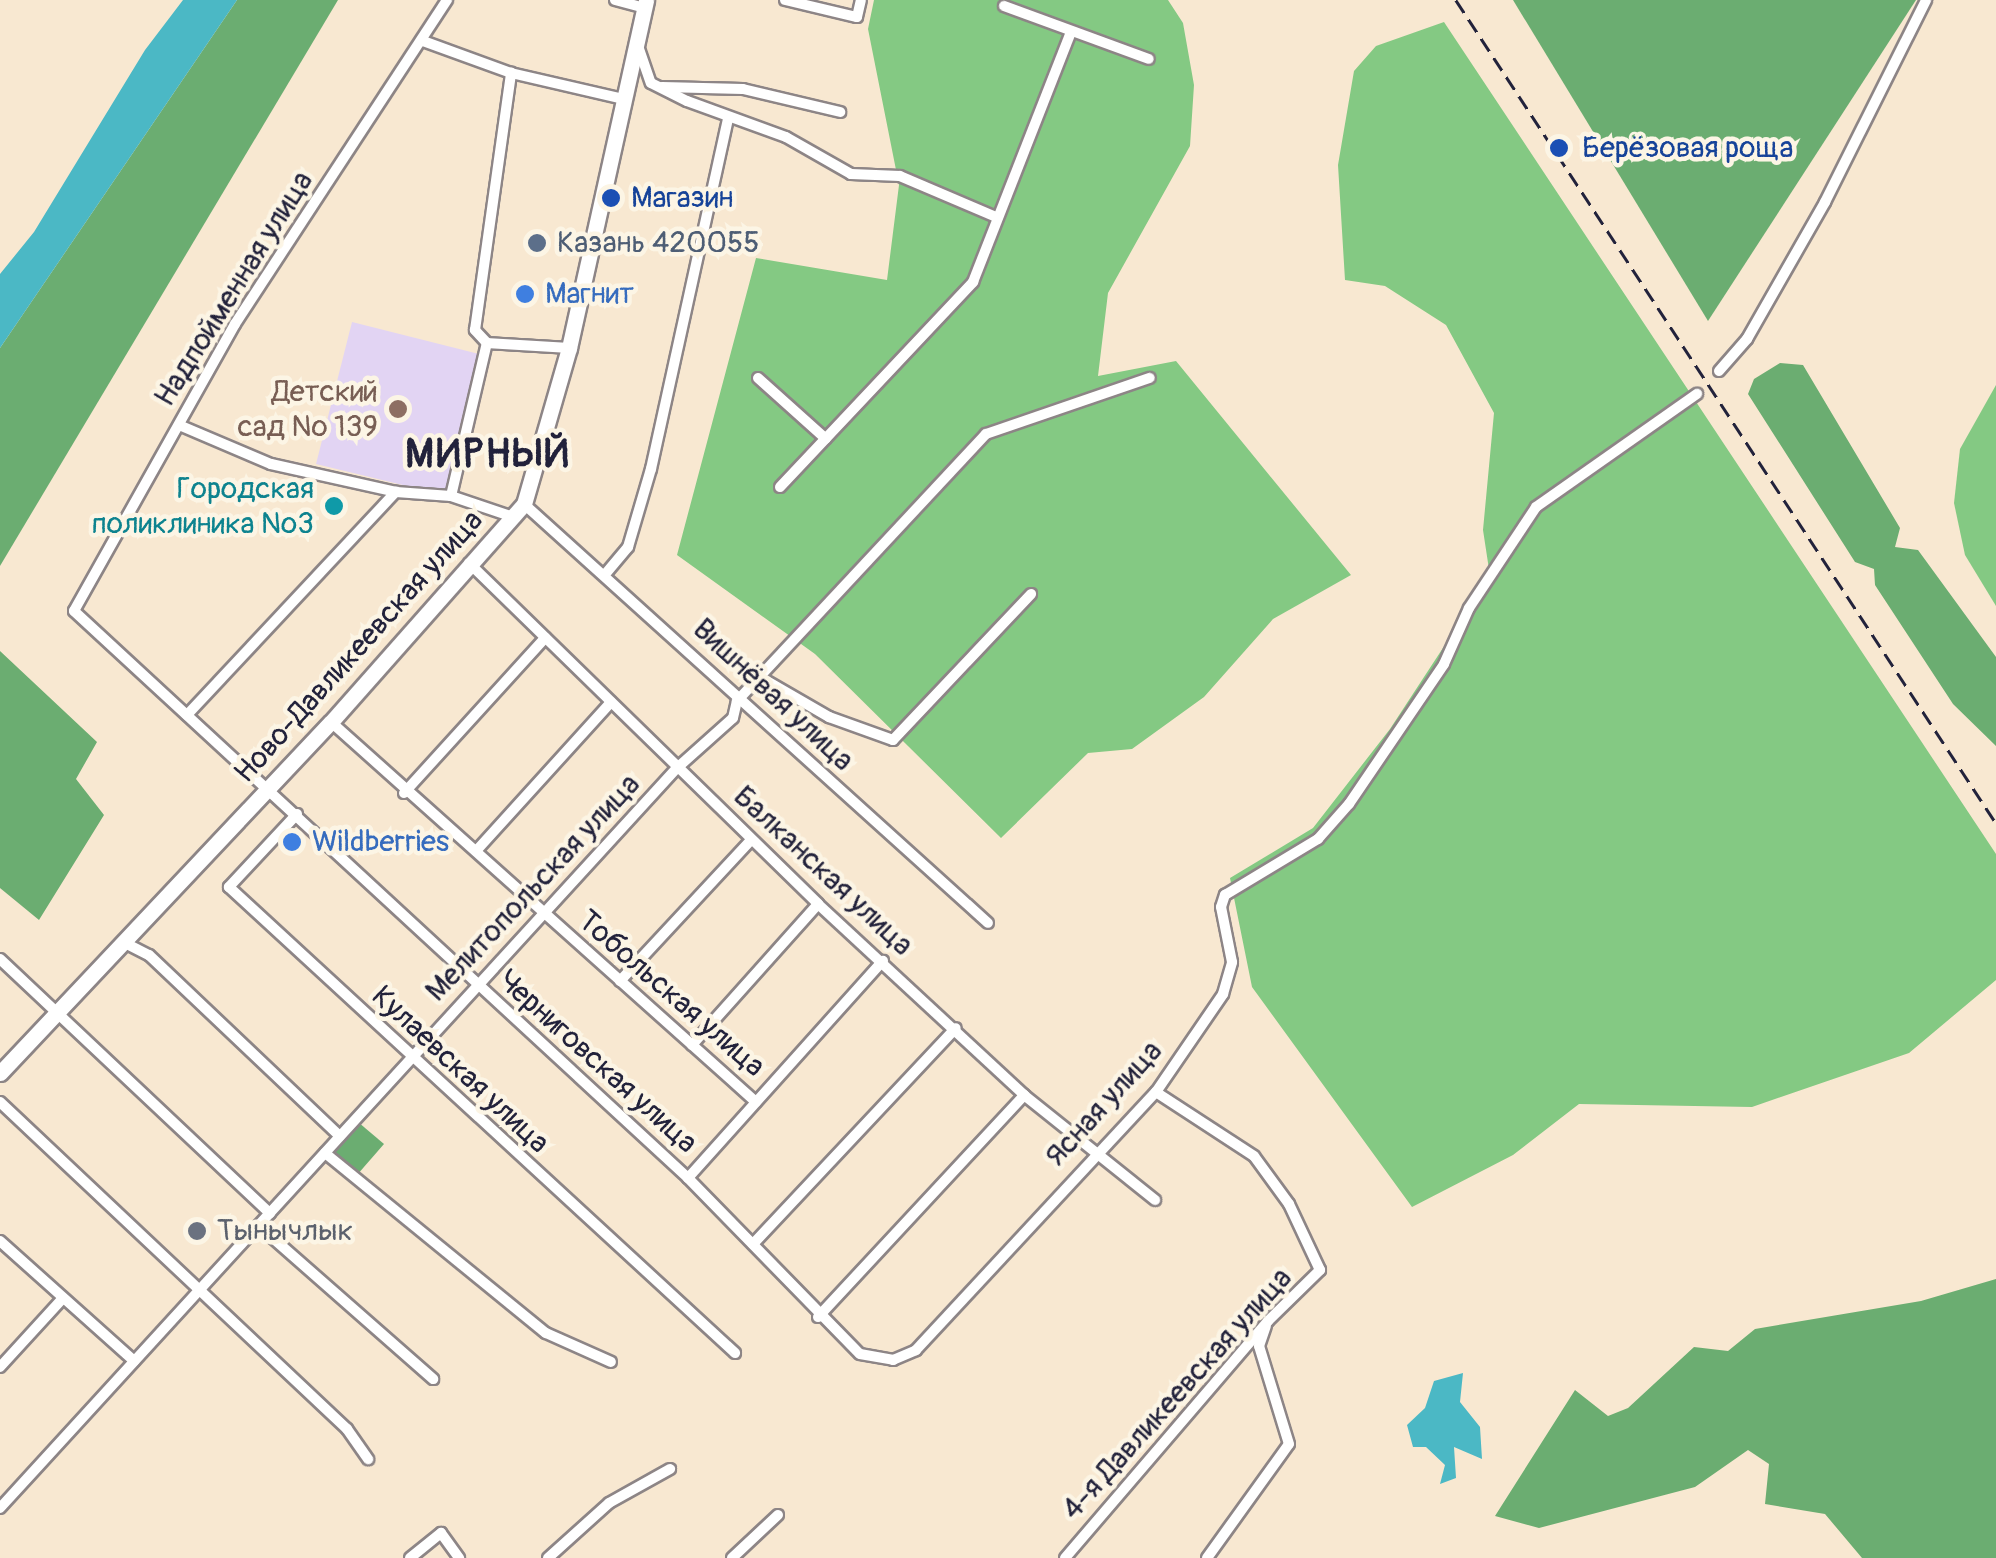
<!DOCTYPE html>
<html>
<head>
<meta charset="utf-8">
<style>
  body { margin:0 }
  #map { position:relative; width:1996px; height:1558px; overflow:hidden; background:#f8e8d1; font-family:Pangolin,sans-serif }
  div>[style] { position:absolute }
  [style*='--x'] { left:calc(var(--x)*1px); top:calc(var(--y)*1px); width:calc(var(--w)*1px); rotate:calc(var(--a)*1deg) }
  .built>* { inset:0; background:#e2d4f3 }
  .green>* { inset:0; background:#84c983 }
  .forest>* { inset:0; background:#6bad71 }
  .water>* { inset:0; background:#4bb8c5 }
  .roads { filter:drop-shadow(2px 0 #8d8586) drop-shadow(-2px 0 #8d8586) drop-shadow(0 2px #8d8586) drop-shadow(0 -2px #8d8586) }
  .street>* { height:10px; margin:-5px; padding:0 5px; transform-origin:5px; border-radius:5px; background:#fff }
  .secondary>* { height:15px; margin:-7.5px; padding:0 7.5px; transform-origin:7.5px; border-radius:7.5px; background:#fff }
  .rail>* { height:2.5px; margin-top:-1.25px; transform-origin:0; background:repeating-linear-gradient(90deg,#22223b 0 15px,transparent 0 23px) }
  .dots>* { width:28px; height:28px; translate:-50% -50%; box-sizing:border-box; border:5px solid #fcf5e5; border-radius:50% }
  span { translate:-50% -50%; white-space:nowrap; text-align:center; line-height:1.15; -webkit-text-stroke:9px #fcf5e5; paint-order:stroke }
  .transit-label { font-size:30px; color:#164399 }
  .left { translate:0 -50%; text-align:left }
  .service-label { font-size:30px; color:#4e5e75 }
  .street-label { font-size:30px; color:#22223b }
  .shop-label { font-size:30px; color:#366cbe }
  .education-label { font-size:30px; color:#785e54 }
  .right { translate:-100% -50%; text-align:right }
  .culture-label { font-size:30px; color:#0d838f }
  .worship-label { font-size:30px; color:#5b616d }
  .district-label { font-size:40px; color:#22223b; font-weight:700; letter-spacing:2.5px }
</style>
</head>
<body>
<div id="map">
  <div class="built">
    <i style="clip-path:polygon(352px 322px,479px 354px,444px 495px,316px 464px)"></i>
  </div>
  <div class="green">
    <i style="clip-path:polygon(874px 0,1168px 0,1183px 23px,1194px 85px,1190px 146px,1108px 293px,1098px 376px,1176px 361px,1351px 575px,1273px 619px,1204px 697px,1132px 749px,1088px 753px,1001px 838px,815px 654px,677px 555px,756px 258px,887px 280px,899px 185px,868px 29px)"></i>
    <i style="clip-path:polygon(1444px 22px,1996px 854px,1996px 980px,1909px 1053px,1752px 1107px,1579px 1104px,1513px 1155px,1412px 1207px,1252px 987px,1230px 878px,1313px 828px,1390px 729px,1490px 576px,1483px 530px,1494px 413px,1446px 325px,1385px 286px,1345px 280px,1338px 165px,1354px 71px,1376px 46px)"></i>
    <i style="clip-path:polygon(1996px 385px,1996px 606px,1965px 555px,1954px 503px,1960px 449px)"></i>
  </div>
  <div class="forest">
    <i style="clip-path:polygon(237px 0,338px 0,0 566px,0 348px)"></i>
    <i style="clip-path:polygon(1513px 0,1916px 0,1708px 321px)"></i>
    <i style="clip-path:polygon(1780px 363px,1803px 365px,1900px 528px,1895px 547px,1918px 550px,1996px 657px,1996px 746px,1953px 704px,1875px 585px,1874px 569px,1855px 562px,1748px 394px,1754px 379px)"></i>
    <i style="clip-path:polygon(0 651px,97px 742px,76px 779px,104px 815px,39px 920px,0 888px)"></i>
    <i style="clip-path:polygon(358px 1122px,384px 1144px,357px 1175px,332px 1153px)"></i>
    <i style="clip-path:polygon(1996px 1279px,1996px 1558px,1862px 1558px,1825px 1514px,1765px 1504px,1769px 1464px,1748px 1450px,1695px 1487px,1539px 1528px,1495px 1516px,1575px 1390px,1608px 1416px,1628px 1408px,1694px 1347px,1728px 1351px,1755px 1329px,1921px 1301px)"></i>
  </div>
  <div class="water">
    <i style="clip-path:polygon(183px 0,237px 0,0 348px,0 274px,34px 232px,145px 50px)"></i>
    <i style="clip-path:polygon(1463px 1373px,1460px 1402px,1480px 1427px,1482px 1459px,1454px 1447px,1456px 1478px,1440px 1484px,1445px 1465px,1426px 1447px,1413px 1447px,1407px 1425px,1425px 1408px,1434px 1381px)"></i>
  </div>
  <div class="roads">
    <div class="street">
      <i style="--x:447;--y:0;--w:387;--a:123.2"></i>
      <i style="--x:235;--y:324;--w:329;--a:119.3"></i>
      <i style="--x:74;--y:611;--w:836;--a:42.72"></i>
      <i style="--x:688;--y:1178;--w:246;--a:45.7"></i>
      <i style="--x:860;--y:1354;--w:34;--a:10"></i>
      <i style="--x:893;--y:1360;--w:25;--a:-23"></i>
      <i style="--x:916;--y:1350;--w:352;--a:-47.1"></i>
      <i style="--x:1156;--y:1092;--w:119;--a:-55.6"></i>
      <i style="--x:1223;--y:994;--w:33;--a:-74"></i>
      <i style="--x:1232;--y:962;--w:56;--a:-101.3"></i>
      <i style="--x:1221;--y:907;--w:13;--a:-72"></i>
      <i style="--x:1225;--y:895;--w:109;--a:-31.1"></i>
      <i style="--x:1318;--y:839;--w:47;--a:-48.5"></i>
      <i style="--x:1349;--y:804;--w:169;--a:-55.8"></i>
      <i style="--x:1444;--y:664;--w:61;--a:-65.9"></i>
      <i style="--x:1469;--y:608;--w:121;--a:-56.4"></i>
      <i style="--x:1536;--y:507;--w:197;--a:-35.1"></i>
      <i style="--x:615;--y:0;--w:31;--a:15"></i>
      <i style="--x:785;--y:0;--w:74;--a:13.3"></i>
      <i style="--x:857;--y:17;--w:17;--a:-77"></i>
      <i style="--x:1004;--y:6;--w:154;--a:20.1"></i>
      <i style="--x:423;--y:41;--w:94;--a:20"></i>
      <i style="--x:511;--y:73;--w:116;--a:13"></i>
      <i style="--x:638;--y:46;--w:39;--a:71"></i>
      <i style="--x:651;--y:83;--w:40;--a:26.6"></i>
      <i style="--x:687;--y:101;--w:105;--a:20"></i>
      <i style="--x:786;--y:137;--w:75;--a:29.6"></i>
      <i style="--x:851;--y:174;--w:49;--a:2.3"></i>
      <i style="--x:900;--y:176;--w:102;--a:23.1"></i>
      <i style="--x:662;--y:87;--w:81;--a:1.4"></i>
      <i style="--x:743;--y:89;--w:100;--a:13.3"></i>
      <i style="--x:487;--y:343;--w:82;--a:3.5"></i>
      <i style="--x:1719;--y:371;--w:43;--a:-48.8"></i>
      <i style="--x:1747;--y:339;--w:158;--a:-60.3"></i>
      <i style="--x:1825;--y:202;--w:226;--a:-63.4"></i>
      <i style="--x:758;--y:378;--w:91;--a:41.9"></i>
      <i style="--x:179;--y:425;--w:100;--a:23"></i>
      <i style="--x:271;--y:464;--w:128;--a:12.6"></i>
      <i style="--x:396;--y:492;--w:55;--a:4.2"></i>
      <i style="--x:451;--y:496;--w:65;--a:18.7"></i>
      <i style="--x:780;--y:487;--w:282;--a:-46.7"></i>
      <i style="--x:973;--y:282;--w:269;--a:-68.6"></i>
      <i style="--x:451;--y:496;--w:157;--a:-76.8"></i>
      <i style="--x:487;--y:343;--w:18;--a:-133"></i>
      <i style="--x:475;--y:330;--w:260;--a:-82"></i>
      <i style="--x:524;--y:504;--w:625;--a:42.08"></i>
      <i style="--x:469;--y:563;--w:488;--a:44.3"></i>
      <i style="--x:818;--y:904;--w:281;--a:42.8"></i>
      <i style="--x:1024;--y:1095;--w:168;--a:38.7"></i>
      <i style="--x:607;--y:572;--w:33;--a:-50"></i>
      <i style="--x:628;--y:547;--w:81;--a:-73.6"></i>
      <i style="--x:651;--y:469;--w:358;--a:-77.6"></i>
      <i style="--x:760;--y:677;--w:80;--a:30.1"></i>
      <i style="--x:829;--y:717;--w:68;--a:19.8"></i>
      <i style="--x:893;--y:740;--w:201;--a:-46.6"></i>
      <i style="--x:187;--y:715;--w:306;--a:-46.9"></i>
      <i style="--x:331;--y:722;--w:570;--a:41.8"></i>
      <i style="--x:404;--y:793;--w:210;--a:-47.7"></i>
      <i style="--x:297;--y:814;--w:100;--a:133"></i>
      <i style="--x:229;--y:887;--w:688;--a:42.64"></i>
      <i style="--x:476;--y:851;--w:201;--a:-47.8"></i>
      <i style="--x:125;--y:943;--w:27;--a:27"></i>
      <i style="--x:149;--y:955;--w:263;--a:43.5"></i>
      <i style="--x:0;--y:959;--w:371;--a:43.3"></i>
      <i style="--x:620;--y:981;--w:192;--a:-47.1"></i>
      <i style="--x:692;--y:1045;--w:189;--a:-48.2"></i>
      <i style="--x:0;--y:1102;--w:477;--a:43.3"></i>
      <i style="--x:347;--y:1429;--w:37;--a:55"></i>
      <i style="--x:325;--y:1153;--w:285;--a:39.2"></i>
      <i style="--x:546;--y:1333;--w:71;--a:24"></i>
      <i style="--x:688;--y:1178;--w:292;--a:-48.1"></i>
      <i style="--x:259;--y:1226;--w:232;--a:41.3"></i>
      <i style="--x:0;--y:1241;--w:180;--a:41.8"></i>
      <i style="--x:753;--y:1244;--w:296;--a:-46.8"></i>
      <i style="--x:818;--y:1317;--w:303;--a:-47.1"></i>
      <i style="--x:0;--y:1367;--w:92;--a:-47.6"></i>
      <i style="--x:0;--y:1508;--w:1003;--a:-47.55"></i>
      <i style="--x:677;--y:768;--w:75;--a:-41.8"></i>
      <i style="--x:733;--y:718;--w:17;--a:-77"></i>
      <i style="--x:737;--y:701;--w:365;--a:-47"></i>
      <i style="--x:986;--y:434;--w:173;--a:-18.9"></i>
      <i style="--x:410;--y:1558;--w:40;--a:-39"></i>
      <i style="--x:441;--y:1533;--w:31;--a:54"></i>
      <i style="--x:548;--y:1558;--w:82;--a:-42"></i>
      <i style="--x:609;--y:1503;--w:70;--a:-29.1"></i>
      <i style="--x:732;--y:1558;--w:63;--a:-43.1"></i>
      <i style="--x:1065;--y:1558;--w:312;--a:-49.4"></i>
      <i style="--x:1268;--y:1321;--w:73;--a:-44.4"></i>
      <i style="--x:1320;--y:1270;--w:73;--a:-115.2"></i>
      <i style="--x:1289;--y:1204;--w:59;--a:-126.1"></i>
      <i style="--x:1254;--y:1156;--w:117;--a:-146.9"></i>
      <i style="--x:1207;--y:1558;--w:140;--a:-54.3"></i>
      <i style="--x:1289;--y:1444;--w:102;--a:-107"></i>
      <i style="--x:1259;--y:1346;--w:21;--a:-71"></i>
    </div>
    <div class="secondary">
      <i style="--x:0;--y:1073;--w:482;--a:-46.7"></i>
      <i style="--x:331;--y:722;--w:291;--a:-48.5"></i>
      <i style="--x:524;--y:504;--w:162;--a:-73.9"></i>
      <i style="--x:569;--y:348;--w:356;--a:-77.5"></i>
    </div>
  </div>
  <div class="rail">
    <i style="--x:1456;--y:0;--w:984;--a:56.73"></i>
  </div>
  <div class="dots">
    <i style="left:1559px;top:148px;background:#1a4fb4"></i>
    <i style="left:611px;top:198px;background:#1a4fb4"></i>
    <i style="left:537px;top:243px;background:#5c6f8a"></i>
    <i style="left:525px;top:294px;background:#3f7fe0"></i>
    <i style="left:398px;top:409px;background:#8d6e63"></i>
    <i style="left:334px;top:506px;background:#0f9aa8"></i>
    <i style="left:292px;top:842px;background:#3f7fe0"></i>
    <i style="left:197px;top:1231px;background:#6b7280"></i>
  </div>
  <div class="transit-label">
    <span class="left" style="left:1582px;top:148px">Берёзовая роща</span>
    <span class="left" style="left:631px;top:198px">Магазин</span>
  </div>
  <div class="service-label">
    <span class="left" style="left:557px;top:243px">Казань 420055</span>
  </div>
  <div class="street-label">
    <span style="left:234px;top:289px;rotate:-58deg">Надпойменная улица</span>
    <span style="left:359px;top:647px;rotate:-48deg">Ново-Давликеевская улица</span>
    <span style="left:773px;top:695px;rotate:43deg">Вишнёвая улица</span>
    <span style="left:823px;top:871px;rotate:43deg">Балканская улица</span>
    <span style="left:533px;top:888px;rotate:-47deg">Мелитопольская улица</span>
    <span style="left:671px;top:994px;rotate:41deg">Тобольская улица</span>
    <span style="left:597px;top:1062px;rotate:42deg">Черниговская улица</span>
    <span style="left:460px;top:1070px;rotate:43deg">Кулаевская улица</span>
    <span style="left:1104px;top:1104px;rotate:-48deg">Ясная улица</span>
    <span style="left:1177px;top:1394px;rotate:-48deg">4-я Давликеевская улица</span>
  </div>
  <div class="shop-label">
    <span class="left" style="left:545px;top:294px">Магнит</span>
    <span class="left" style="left:312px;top:842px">Wildberries</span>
  </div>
  <div class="education-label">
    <span class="right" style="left:378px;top:409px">Детский<br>сад № 139</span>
  </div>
  <div class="culture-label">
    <span class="right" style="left:314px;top:506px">Городская<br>поликлиника №3</span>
  </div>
  <div class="worship-label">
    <span class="left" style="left:217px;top:1231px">Тынычлык</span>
  </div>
  <div class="district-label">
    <span style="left:488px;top:455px">МИРНЫЙ</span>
  </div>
</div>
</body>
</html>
